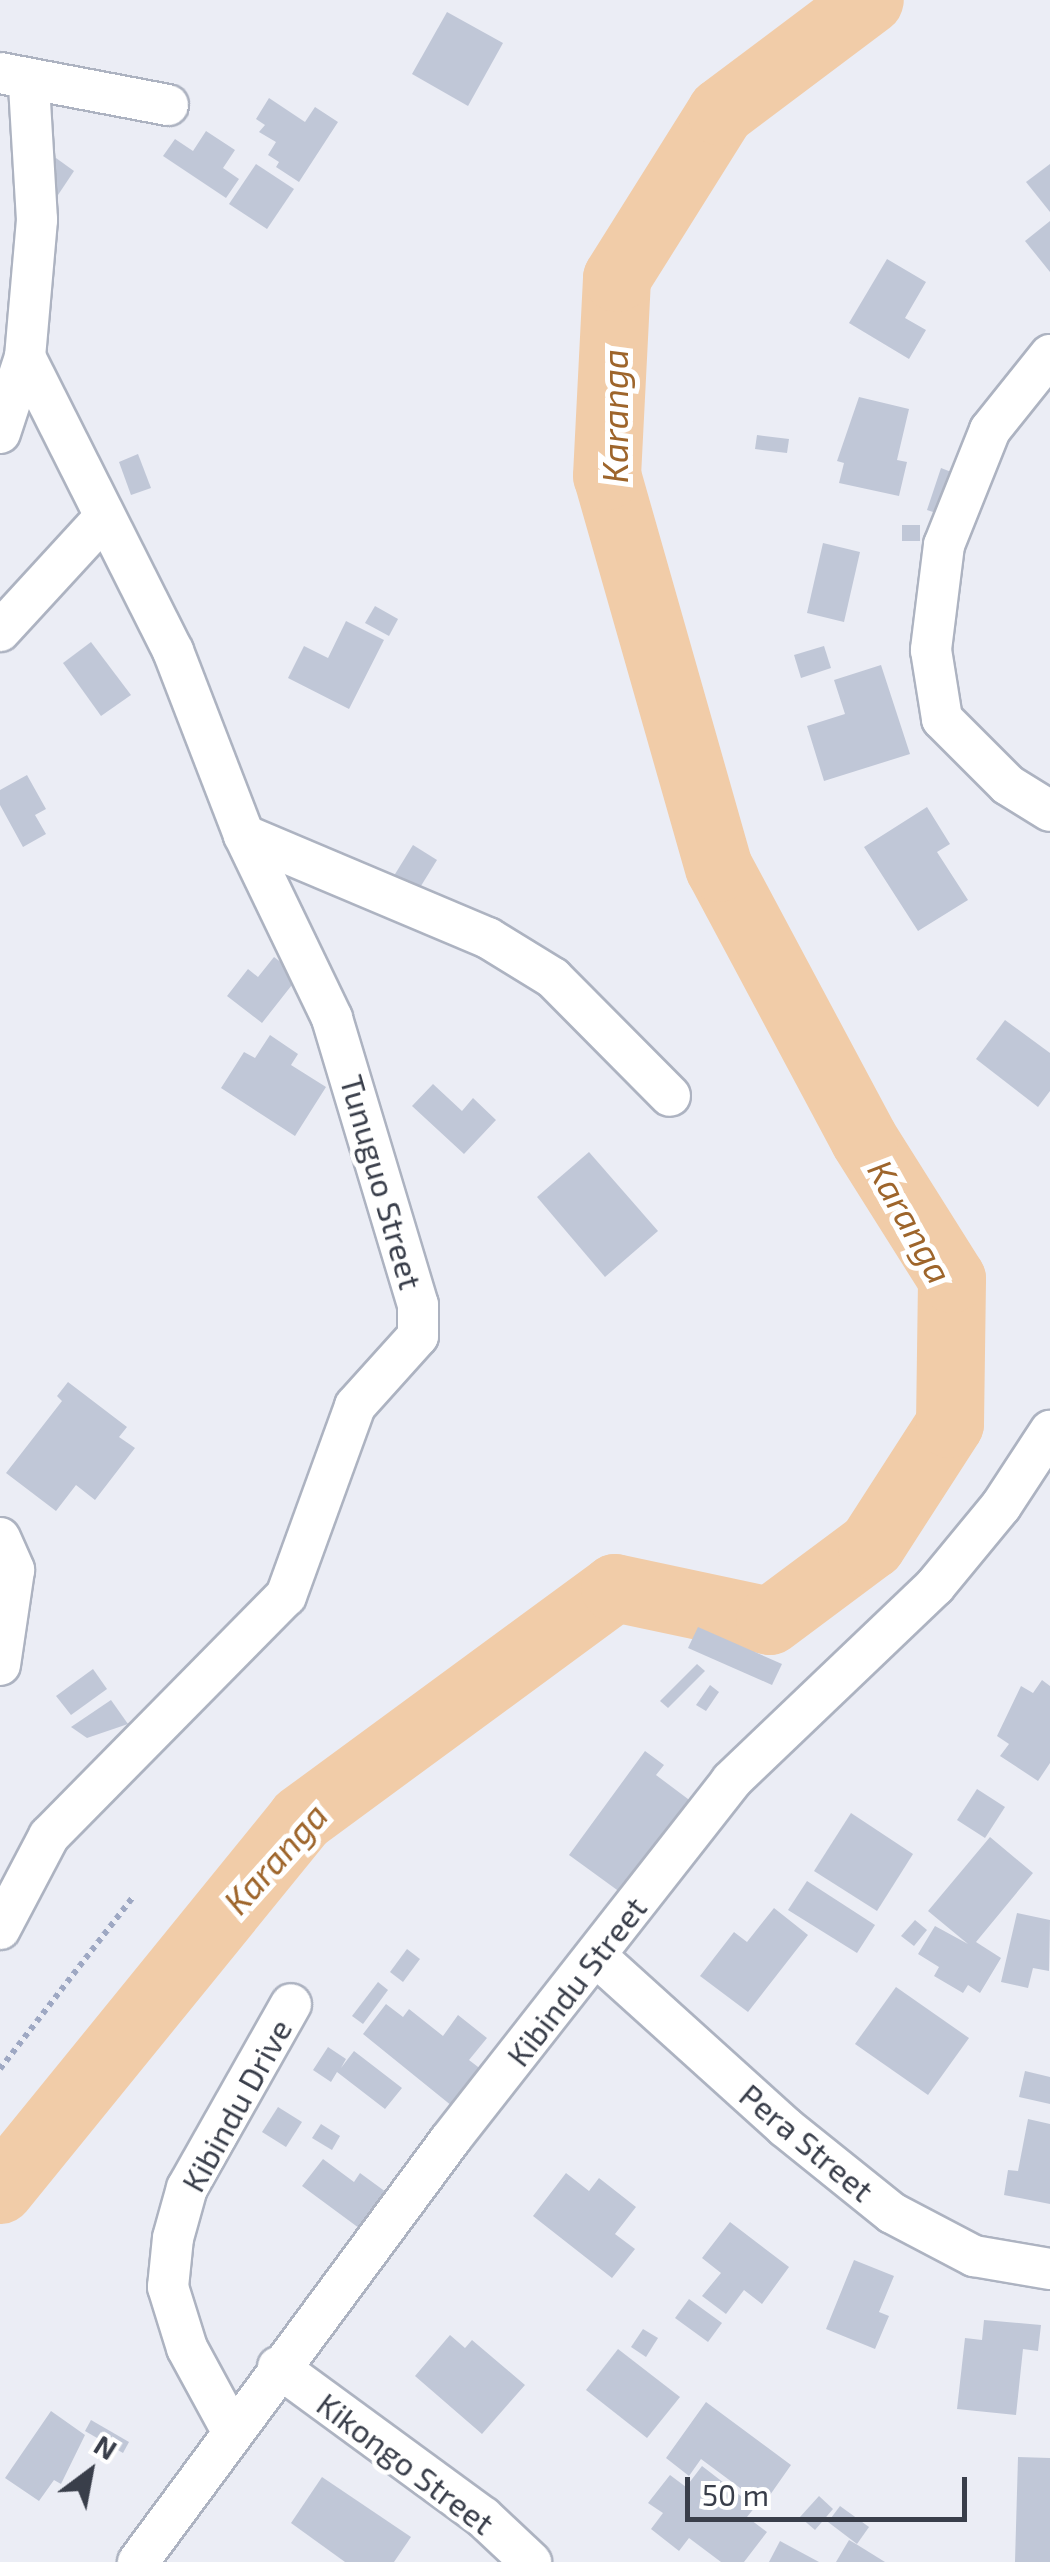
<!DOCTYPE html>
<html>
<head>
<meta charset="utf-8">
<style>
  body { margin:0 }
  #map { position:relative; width:1050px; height:2562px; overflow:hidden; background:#ebedf5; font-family:"Exo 2",sans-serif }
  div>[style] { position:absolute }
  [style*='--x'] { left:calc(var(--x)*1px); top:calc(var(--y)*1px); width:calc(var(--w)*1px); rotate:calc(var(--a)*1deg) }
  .river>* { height:68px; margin:-34px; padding:0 34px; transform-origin:34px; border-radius:34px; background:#f1cca8 }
  .building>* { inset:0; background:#c0c7d7 }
  .path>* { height:6px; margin-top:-3px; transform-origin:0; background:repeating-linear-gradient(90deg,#9ea8c3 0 5px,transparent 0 10px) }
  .roads { filter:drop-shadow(2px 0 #adb3c1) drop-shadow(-2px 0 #adb3c1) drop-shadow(0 2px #adb3c1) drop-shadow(0 -2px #adb3c1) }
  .minor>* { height:40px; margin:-20px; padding:0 20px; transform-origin:20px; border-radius:20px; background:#fff }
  span { translate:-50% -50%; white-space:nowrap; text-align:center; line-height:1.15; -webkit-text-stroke:10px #fff; paint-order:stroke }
  .street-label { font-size:32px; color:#393e4a }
  .water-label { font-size:35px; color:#9e652b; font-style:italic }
  .north { position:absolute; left:40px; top:2422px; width:100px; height:100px; -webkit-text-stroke:8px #fff; paint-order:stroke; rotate:32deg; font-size:28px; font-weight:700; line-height:40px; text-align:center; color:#393e4a }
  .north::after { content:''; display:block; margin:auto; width:35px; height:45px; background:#393e4a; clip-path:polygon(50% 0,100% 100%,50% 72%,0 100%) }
  .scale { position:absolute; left:685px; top:2477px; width:282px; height:45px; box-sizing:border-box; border:5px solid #393e4a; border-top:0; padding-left:12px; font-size:30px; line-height:35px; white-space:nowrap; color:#393e4a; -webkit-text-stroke:8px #fff; paint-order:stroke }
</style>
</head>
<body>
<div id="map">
  <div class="river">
    <i style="--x:0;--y:2190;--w:478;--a:-50.9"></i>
    <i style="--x:301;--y:1819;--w:390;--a:-36.3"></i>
    <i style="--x:615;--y:1588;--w:158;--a:12"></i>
    <i style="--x:770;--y:1621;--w:127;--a:-36.7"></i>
    <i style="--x:872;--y:1545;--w:144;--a:-57.2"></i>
    <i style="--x:950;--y:1424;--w:145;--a:-89.2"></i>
    <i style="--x:952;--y:1279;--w:165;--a:-122.2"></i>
    <i style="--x:864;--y:1139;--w:307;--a:-118.1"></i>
    <i style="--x:719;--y:868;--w:408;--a:-105.9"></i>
    <i style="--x:607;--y:476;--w:198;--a:-87.1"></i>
    <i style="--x:617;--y:278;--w:196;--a:-57.9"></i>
    <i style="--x:721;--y:112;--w:186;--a:-36.9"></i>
  </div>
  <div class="building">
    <i style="clip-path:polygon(447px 12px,503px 43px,468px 106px,412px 74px)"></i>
    <i style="clip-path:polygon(269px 98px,305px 122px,315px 107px,338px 122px,299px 182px,276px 167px,279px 162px,268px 155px,276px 142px,259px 132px,265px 125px,256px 119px)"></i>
    <i style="clip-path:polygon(206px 131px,235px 150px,223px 168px,239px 179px,226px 198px,163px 156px,175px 139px,193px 151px)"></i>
    <i style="clip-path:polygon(56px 158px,74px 171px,58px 195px,39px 181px)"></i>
    <i style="clip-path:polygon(256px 164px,294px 189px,267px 229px,229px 204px)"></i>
    <i style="clip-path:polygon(1050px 164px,1050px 212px,1026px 182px)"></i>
    <i style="clip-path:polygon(1050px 221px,1050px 272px,1025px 241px)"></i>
    <i style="clip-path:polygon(887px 259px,926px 282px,905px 318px,926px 330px,909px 359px,849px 323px)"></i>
    <i style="clip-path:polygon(859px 397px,909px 409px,897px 460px,907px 462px,899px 496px,839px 483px,844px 463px,837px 461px)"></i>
    <i style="clip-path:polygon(757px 435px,789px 439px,787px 453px,755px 449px)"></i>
    <i style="clip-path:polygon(138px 454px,151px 488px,131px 495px,119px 462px)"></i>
    <i style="clip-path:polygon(941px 468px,959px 475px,945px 516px,927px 510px)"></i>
    <i style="clip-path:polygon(902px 525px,920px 525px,920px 541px,902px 541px)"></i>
    <i style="clip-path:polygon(823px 543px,860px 552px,844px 622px,807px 613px)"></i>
    <i style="clip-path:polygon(375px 606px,398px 619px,389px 636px,365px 623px)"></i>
    <i style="clip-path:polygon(346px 621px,384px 640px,349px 709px,288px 678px,304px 646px,328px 658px)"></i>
    <i style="clip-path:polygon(91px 642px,131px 695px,101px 716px,63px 663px)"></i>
    <i style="clip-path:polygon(824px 646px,831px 668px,801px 678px,794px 655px)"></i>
    <i style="clip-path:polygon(881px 665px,910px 754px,824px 781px,807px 726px,845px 714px,834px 680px)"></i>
    <i style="clip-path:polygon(27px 775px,46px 809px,35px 815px,46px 834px,23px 847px,0 805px,0 790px)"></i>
    <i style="clip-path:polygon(927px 807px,950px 844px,937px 852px,968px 900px,918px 931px,864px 847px)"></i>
    <i style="clip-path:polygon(413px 845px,437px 860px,416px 894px,392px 879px)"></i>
    <i style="clip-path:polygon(274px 957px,299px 976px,262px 1023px,227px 996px,248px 969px,258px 977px)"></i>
    <i style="clip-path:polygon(1005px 1020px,1050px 1053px,1050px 1091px,1038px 1107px,976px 1059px)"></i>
    <i style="clip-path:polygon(270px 1035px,298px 1054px,291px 1065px,326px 1087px,295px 1136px,221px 1088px,244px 1052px,255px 1058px)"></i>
    <i style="clip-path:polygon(433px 1084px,462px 1111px,473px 1098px,496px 1120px,464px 1154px,412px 1106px)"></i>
    <i style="clip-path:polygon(589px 1152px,658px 1231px,605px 1277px,537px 1197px)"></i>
    <i style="clip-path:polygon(68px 1382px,127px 1427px,119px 1437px,135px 1448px,95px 1500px,76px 1485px,56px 1511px,6px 1473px,62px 1401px,57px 1396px)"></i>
    <i style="clip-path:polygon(698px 1627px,782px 1664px,772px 1685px,688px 1648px)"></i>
    <i style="clip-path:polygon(697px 1664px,705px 1671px,668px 1708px,660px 1701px)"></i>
    <i style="clip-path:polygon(93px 1669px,107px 1689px,71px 1715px,56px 1696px)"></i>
    <i style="clip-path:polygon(1042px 1680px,1050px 1686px,1050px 1763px,1038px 1781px,1000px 1756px,1009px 1744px,997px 1736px,1021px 1686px,1033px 1693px)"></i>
    <i style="clip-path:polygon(710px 1685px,719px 1692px,706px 1711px,696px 1705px)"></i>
    <i style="clip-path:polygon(111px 1700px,128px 1724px,87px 1738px,71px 1727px)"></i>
    <i style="clip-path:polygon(645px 1751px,664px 1765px,656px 1775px,692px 1802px,624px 1895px,569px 1855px)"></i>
    <i style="clip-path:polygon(977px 1789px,1005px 1807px,985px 1838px,957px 1820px)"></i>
    <i style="clip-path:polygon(851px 1813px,913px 1854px,877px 1911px,814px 1871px)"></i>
    <i style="clip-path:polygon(990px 1837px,1033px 1873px,976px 1942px,1001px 1958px,980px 1993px,968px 1985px,963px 1993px,934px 1976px,939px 1967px,918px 1954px,935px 1926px,968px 1944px,928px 1911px)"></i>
    <i style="clip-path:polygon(807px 1881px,875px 1925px,857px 1953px,788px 1910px)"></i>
    <i style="clip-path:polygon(774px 1908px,808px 1935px,748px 2012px,700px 1976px,734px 1932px,747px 1942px)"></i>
    <i style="clip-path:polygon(1017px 1913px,1050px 1920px,1049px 1971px,1033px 1968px,1028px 1988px,1001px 1982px)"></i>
    <i style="clip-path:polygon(915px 1920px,927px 1930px,914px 1946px,901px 1936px)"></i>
    <i style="clip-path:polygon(407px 1949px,420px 1959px,403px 1982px,390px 1972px)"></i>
    <i style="clip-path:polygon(378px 1982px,388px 1990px,363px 2024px,352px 2016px)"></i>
    <i style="clip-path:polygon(896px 1987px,969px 2038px,928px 2095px,855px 2044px)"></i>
    <i style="clip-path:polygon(386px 2004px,403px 2017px,409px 2009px,443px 2036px,458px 2015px,487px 2038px,469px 2060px,482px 2070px,452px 2106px,363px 2034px)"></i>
    <i style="clip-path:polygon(328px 2047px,346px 2059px,341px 2068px,354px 2051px,402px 2088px,385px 2109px,337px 2072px,331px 2082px,313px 2070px)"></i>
    <i style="clip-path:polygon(1025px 2071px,1050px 2077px,1050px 2104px,1019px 2097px)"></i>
    <i style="clip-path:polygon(278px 2107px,302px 2122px,286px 2147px,262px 2132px)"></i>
    <i style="clip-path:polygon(1028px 2119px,1050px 2124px,1050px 2204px,1004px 2195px,1008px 2170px,1018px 2171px)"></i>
    <i style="clip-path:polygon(321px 2124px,340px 2136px,332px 2150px,312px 2138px)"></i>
    <i style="clip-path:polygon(323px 2159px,354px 2182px,360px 2173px,390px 2195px,363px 2231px,302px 2186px)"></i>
    <i style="clip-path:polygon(566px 2173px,589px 2191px,599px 2178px,636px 2207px,615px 2234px,635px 2249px,612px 2278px,533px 2216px)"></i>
    <i style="clip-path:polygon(730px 2222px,789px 2267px,762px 2304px,744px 2290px,726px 2314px,702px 2296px,721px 2273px,702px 2258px)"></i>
    <i style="clip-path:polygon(854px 2260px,894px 2276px,879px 2312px,889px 2316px,875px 2349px,826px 2329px)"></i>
    <i style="clip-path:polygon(689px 2299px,722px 2323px,708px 2342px,675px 2318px)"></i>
    <i style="clip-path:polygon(984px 2320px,1041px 2325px,1038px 2351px,1023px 2349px,1016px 2415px,957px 2409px,965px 2338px,982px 2340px)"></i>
    <i style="clip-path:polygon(643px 2329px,658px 2338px,646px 2357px,631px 2347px)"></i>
    <i style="clip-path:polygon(450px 2335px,465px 2348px,472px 2340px,525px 2385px,482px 2434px,415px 2376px)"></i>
    <i style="clip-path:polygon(618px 2349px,680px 2397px,647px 2438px,586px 2390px)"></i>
    <i style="clip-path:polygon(706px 2402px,791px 2465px,763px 2505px,701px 2459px,689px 2476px,666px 2458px)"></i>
    <i style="clip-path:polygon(51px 2411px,85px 2435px,61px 2484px,54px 2480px,39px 2501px,5px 2478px)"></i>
    <i style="clip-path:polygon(91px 2420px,129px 2442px,123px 2453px,85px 2431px)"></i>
    <i style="clip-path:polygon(1018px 2457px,1050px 2458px,1050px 2562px,1015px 2562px)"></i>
    <i style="clip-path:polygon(702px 2466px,755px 2507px,747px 2517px,767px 2532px,744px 2562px,721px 2562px,689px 2538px,679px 2551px,651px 2529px,663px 2513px,648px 2503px,670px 2475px,686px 2487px)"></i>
    <i style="clip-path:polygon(322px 2477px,411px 2537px,394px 2562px,345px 2562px,291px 2523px)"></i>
    <i style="clip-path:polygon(819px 2496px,833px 2509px,815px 2530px,800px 2517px)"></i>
    <i style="clip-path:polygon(840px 2506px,869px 2527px,857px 2544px,828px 2522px)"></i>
    <i style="clip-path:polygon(849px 2540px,856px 2544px,885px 2562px,836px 2562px)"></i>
    <i style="clip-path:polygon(780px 2541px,819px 2562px,769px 2562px)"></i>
  </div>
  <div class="path">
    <i style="--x:0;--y:2069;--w:216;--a:-52.3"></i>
  </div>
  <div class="roads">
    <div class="minor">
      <i style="--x:0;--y:73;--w:171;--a:10.8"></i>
      <i style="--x:1050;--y:355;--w:96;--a:128.7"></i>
      <i style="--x:990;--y:430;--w:124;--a:111.8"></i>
      <i style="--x:944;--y:545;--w:106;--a:97.1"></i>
      <i style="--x:931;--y:650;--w:70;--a:80.9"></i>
      <i style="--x:942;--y:719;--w:93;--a:45"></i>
      <i style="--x:1008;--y:785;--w:49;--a:31.8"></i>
      <i style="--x:0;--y:433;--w:80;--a:-71.8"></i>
      <i style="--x:25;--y:357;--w:138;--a:-85"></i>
      <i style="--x:37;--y:220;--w:136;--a:-93.4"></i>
      <i style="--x:0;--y:631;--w:152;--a:-47.4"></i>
      <i style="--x:244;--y:835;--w:265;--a:22.9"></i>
      <i style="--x:488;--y:938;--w:76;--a:31.6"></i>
      <i style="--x:553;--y:978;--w:166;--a:45.2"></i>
      <i style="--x:0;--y:1538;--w:35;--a:66"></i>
      <i style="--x:14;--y:1570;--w:96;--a:98.4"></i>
      <i style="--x:0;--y:1929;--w:105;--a:-62.2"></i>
      <i style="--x:49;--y:1836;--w:337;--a:-45.4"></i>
      <i style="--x:286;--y:1596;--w:202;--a:-70"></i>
      <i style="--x:355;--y:1406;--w:94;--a:-48"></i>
      <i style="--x:418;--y:1336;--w:31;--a:-90"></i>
      <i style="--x:418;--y:1305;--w:300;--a:-106.7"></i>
      <i style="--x:332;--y:1018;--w:203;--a:-115.7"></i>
      <i style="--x:244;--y:835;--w:197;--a:-111.1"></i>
      <i style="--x:173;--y:651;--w:329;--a:-116.7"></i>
      <i style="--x:597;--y:1957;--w:253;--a:42.1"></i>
      <i style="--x:785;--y:2127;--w:137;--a:38.8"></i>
      <i style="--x:892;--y:2213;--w:93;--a:27.7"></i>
      <i style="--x:974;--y:2256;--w:77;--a:9.7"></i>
      <i style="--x:278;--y:2367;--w:254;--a:36.2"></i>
      <i style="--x:483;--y:2517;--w:66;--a:43.2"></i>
      <i style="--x:232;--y:2431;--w:94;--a:-118.5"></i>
      <i style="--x:187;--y:2348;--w:64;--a:-107.3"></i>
      <i style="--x:168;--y:2287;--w:49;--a:-84.2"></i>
      <i style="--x:173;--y:2238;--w:52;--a:-74.4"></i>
      <i style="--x:187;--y:2188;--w:211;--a:-60.5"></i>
      <i style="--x:138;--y:2562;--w:525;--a:-53.52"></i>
      <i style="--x:450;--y:2140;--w:456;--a:-51.9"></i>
      <i style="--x:731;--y:1781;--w:282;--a:-43.7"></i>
      <i style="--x:935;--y:1586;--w:104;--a:-50.5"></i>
      <i style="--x:1001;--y:1506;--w:90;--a:-56.8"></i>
    </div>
  </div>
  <div class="street-label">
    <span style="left:382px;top:1182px;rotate:74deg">Tunuguo Street</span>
    <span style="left:576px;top:1981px;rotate:-52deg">Kibindu Street</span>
    <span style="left:236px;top:2105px;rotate:-61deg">Kibindu Drive</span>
    <span style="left:807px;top:2142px;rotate:40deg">Pera Street</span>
    <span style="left:406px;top:2463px;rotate:37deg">Kikongo Street</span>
  </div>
  <div class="water-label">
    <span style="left:614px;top:416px;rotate:-90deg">Karanga</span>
    <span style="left:911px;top:1221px;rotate:61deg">Karanga</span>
    <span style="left:275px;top:1858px;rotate:-48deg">Karanga</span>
  </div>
  <div class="north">N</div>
  <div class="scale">50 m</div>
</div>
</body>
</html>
